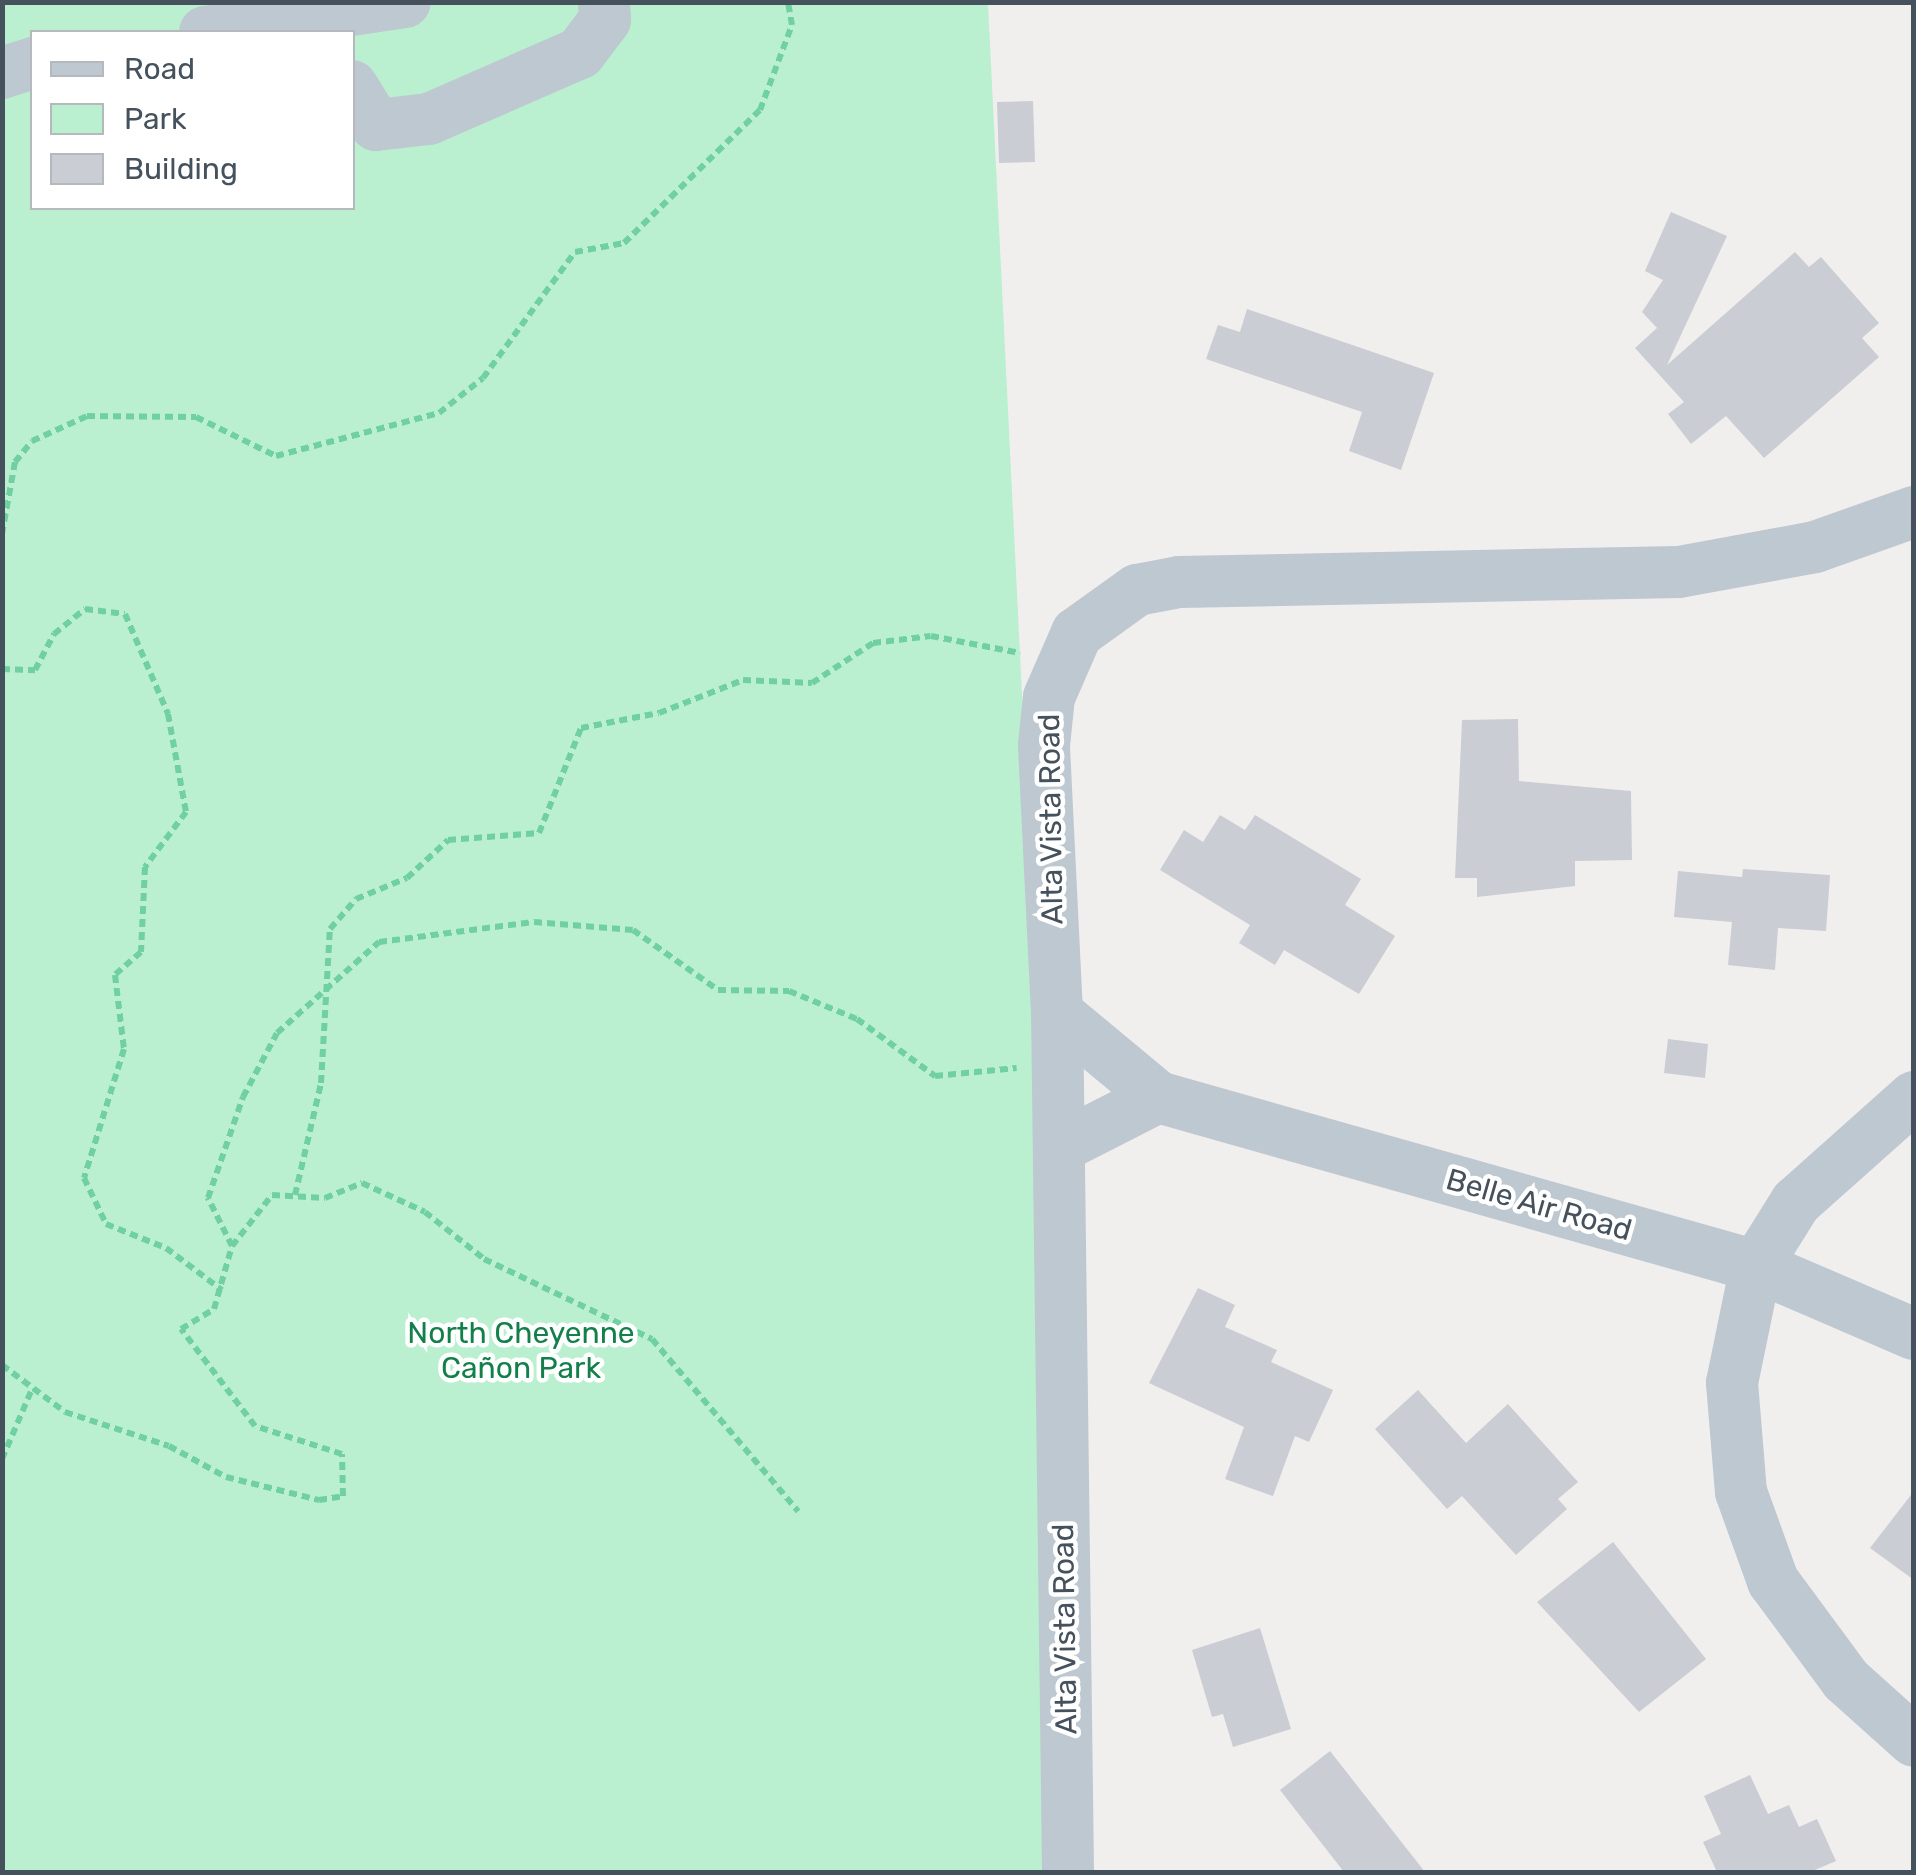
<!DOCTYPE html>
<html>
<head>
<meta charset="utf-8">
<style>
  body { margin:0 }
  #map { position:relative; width:1916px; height:1875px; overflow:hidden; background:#f1eeee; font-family:Rubik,sans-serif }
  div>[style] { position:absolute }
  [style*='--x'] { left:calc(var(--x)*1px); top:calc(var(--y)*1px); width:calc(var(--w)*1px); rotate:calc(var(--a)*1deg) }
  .green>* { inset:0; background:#baf0d0 }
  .building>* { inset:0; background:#cacdd3 }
  .path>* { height:6px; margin-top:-3px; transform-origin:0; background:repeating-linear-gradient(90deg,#71d0a2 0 8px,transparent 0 13px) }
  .minor>* { height:52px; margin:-26px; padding:0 26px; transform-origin:26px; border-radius:26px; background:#bec8d1 }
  span { translate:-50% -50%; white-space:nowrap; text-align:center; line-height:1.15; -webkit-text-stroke:9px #fff; paint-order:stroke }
  .street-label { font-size:30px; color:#45515c }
  .park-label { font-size:30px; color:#13804b }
  .frame { position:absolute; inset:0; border:5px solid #45515c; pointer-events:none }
  .legend { position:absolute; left:30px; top:30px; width:325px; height:180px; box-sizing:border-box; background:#fff; border:2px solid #b5b9be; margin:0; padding:12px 18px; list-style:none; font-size:30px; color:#45515c }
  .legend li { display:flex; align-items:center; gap:20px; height:50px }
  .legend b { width:50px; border:2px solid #b5b9be }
</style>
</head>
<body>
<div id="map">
  <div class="green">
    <i style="clip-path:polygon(evenodd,3px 3px,988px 3px,1031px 878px,1047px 1872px,3px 1872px,3px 3px,32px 32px,352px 32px,352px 208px,32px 208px,32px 32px)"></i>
  </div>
  <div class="building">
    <i style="clip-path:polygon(1033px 101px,1035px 162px,999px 163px,997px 102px)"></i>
    <i style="clip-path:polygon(1671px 212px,1727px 236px,1667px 365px,1795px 252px,1809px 267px,1821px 257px,1879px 323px,1862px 338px,1879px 357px,1764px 458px,1726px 416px,1691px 444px,1668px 414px,1684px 402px,1635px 348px,1657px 328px,1642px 312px,1663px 280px,1645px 271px)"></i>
    <i style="clip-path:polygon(1247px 309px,1434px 373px,1401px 470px,1349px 451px,1362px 412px,1206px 359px,1218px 325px,1240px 332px)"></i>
    <i style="clip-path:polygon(1518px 719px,1519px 781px,1631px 791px,1632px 860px,1575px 861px,1575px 886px,1477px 897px,1477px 878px,1455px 878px,1462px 720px)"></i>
    <i style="clip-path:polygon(1220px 815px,1245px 830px,1255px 815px,1361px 879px,1345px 905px,1395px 936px,1359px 994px,1284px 950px,1275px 965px,1239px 943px,1250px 925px,1160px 870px,1184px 830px,1203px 842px)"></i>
    <i style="clip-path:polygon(1743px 869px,1830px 875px,1826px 931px,1778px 928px,1775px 970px,1728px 965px,1732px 922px,1674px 917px,1678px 871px,1742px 877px)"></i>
    <i style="clip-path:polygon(1668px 1039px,1708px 1044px,1705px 1078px,1664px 1073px)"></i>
    <i style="clip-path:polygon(1198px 1288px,1235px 1305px,1225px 1327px,1277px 1350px,1271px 1362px,1333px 1390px,1309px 1442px,1295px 1436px,1273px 1496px,1225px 1479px,1244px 1427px,1149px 1383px)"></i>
    <i style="clip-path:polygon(1418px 1390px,1466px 1443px,1508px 1404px,1578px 1482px,1558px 1499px,1567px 1509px,1516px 1555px,1462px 1496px,1447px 1509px,1375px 1429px)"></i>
    <i style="clip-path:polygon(1914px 1491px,1914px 1580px,1870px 1548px)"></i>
    <i style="clip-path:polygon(1613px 1542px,1706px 1659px,1639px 1712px,1537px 1602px)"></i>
    <i style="clip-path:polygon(1260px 1628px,1291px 1729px,1233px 1747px,1223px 1714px,1212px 1717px,1192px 1650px)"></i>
    <i style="clip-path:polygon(1330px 1751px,1425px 1872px,1344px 1872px,1280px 1790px)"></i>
    <i style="clip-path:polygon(1750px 1775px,1768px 1814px,1789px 1805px,1799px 1827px,1817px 1819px,1836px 1861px,1810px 1872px,1717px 1872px,1703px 1842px,1721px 1834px,1704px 1796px)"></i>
  </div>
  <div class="path">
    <i style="--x:2;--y:534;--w:73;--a:-79.8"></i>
    <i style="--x:15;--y:462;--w:27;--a:-51"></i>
    <i style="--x:32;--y:441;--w:60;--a:-24.4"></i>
    <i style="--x:87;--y:416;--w:109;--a:0.5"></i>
    <i style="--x:196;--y:417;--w:89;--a:26"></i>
    <i style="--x:276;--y:456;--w:169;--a:-14.8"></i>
    <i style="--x:439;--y:413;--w:56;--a:-38.5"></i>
    <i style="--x:483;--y:378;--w:156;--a:-53.9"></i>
    <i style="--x:575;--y:252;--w:50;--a:-10.4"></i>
    <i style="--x:624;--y:243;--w:190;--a:-44.4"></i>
    <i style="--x:760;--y:110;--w:91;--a:-69.4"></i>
    <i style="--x:792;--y:25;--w:23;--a:-100"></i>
    <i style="--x:2;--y:669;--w:33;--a:2"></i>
    <i style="--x:35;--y:670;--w:41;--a:-62.2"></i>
    <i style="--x:54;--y:634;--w:40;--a:-39"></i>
    <i style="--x:85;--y:609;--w:40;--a:7.1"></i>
    <i style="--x:125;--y:614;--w:109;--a:66.7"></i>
    <i style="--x:168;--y:714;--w:100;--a:79.6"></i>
    <i style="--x:186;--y:812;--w:69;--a:126.7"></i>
    <i style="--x:145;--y:867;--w:85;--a:92.7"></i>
    <i style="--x:141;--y:952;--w:35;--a:139"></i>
    <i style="--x:115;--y:975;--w:75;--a:83.1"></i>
    <i style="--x:124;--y:1049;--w:135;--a:107.2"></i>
    <i style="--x:84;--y:1178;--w:51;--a:64.4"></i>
    <i style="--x:106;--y:1224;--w:65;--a:21.8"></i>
    <i style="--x:166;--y:1248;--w:70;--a:36.9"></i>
    <i style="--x:295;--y:1195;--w:115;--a:-76.9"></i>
    <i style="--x:321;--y:1083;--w:154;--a:-86.7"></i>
    <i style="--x:330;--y:929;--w:40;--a:-49"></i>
    <i style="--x:356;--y:899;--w:55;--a:-22.4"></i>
    <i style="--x:407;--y:878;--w:56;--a:-42.8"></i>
    <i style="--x:448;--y:840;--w:91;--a:-4.4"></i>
    <i style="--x:539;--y:833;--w:113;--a:-68.2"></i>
    <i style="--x:581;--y:728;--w:79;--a:-10.9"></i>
    <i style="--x:659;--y:713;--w:90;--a:-21.4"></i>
    <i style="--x:743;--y:680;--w:69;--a:2.5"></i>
    <i style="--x:812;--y:683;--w:73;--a:-33.3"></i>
    <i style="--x:873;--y:643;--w:58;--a:-6.9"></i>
    <i style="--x:931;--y:636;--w:91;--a:10.8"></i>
    <i style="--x:232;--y:1246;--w:54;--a:-116.6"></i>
    <i style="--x:208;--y:1198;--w:107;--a:-70.9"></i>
    <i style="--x:243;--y:1097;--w:72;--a:-62"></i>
    <i style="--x:277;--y:1033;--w:137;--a:-41.7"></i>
    <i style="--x:379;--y:942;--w:156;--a:-7.4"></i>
    <i style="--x:534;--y:922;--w:99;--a:4.6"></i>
    <i style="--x:633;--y:930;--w:104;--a:35.2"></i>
    <i style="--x:718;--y:990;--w:71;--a:0.8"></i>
    <i style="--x:789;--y:991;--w:74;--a:22.4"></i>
    <i style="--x:857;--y:1019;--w:97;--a:36.2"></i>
    <i style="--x:935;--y:1076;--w:82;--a:-5.6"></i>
    <i style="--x:2;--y:1365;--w:79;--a:36.7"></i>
    <i style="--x:65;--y:1412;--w:109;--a:18.1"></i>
    <i style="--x:169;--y:1446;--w:65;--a:28.5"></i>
    <i style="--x:226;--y:1477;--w:96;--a:13.9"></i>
    <i style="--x:319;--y:1500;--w:24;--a:-9"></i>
    <i style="--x:343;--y:1496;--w:42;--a:-91.4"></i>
    <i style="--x:342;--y:1454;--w:91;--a:-162.2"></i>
    <i style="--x:255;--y:1426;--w:122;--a:-127.3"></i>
    <i style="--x:181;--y:1329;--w:39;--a:-31"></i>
    <i style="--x:214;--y:1309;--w:66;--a:-74.1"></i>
    <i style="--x:232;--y:1246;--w:65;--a:-51.9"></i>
    <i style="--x:272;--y:1195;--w:53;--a:3.2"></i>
    <i style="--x:325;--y:1198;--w:40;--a:-22"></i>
    <i style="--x:362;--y:1183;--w:69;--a:24.7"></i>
    <i style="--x:425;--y:1212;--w:75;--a:38.5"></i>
    <i style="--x:484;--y:1259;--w:186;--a:25.5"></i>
    <i style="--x:652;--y:1339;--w:226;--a:49.7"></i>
    <i style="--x:2;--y:1459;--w:76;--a:-66.8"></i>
  </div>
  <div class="minor">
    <i style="--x:205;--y:32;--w:202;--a:-8.5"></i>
    <i style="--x:2;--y:73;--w:32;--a:-18"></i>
    <i style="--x:352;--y:86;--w:46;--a:58.4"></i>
    <i style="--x:376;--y:125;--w:53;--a:-6.5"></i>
    <i style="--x:429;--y:119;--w:165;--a:-23.6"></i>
    <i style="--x:580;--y:53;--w:41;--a:-52.9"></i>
    <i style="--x:605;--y:20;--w:18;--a:-93"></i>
    <i style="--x:1057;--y:1013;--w:131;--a:39.7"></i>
    <i style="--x:1158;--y:1097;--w:621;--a:15.78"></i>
    <i style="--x:1756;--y:1266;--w:172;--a:23.3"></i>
    <i style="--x:1914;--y:1097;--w:158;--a:138.3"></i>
    <i style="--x:1796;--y:1202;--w:75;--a:122"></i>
    <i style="--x:1756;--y:1266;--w:119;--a:101.6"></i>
    <i style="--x:1732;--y:1383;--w:109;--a:85.3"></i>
    <i style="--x:1741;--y:1492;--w:95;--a:70.2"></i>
    <i style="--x:1773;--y:1581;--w:123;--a:53.6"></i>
    <i style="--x:1846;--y:1680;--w:91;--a:41.9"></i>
    <i style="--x:1060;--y:1147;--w:110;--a:-27"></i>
    <i style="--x:1068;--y:1872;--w:859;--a:-90.73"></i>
    <i style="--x:1057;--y:1013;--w:268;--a:-92.8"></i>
    <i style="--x:1044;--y:745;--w:48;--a:-84.1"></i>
    <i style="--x:1049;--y:697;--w:70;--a:-66.4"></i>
    <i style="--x:1077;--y:633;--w:74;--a:-35.6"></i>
    <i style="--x:1137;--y:590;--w:43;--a:-10.8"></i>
    <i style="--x:1179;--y:582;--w:500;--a:-1.15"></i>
    <i style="--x:1679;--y:572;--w:138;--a:-10.4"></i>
    <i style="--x:1815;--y:547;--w:105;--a:-19.5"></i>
  </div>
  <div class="street-label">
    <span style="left:1051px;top:819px;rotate:-91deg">Alta Vista Road</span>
    <span style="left:1539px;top:1205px;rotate:16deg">Belle Air Road</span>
    <span style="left:1065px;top:1629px;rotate:-91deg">Alta Vista Road</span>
  </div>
  <div class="park-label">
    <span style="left:521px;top:1350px">North Cheyenne<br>Cañon Park</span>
  </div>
  <div class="frame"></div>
  <ul class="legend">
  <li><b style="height:12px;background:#bec8d1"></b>Road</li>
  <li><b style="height:28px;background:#baf0d0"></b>Park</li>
  <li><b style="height:28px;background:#cacdd3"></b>Building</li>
  </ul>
</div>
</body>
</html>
